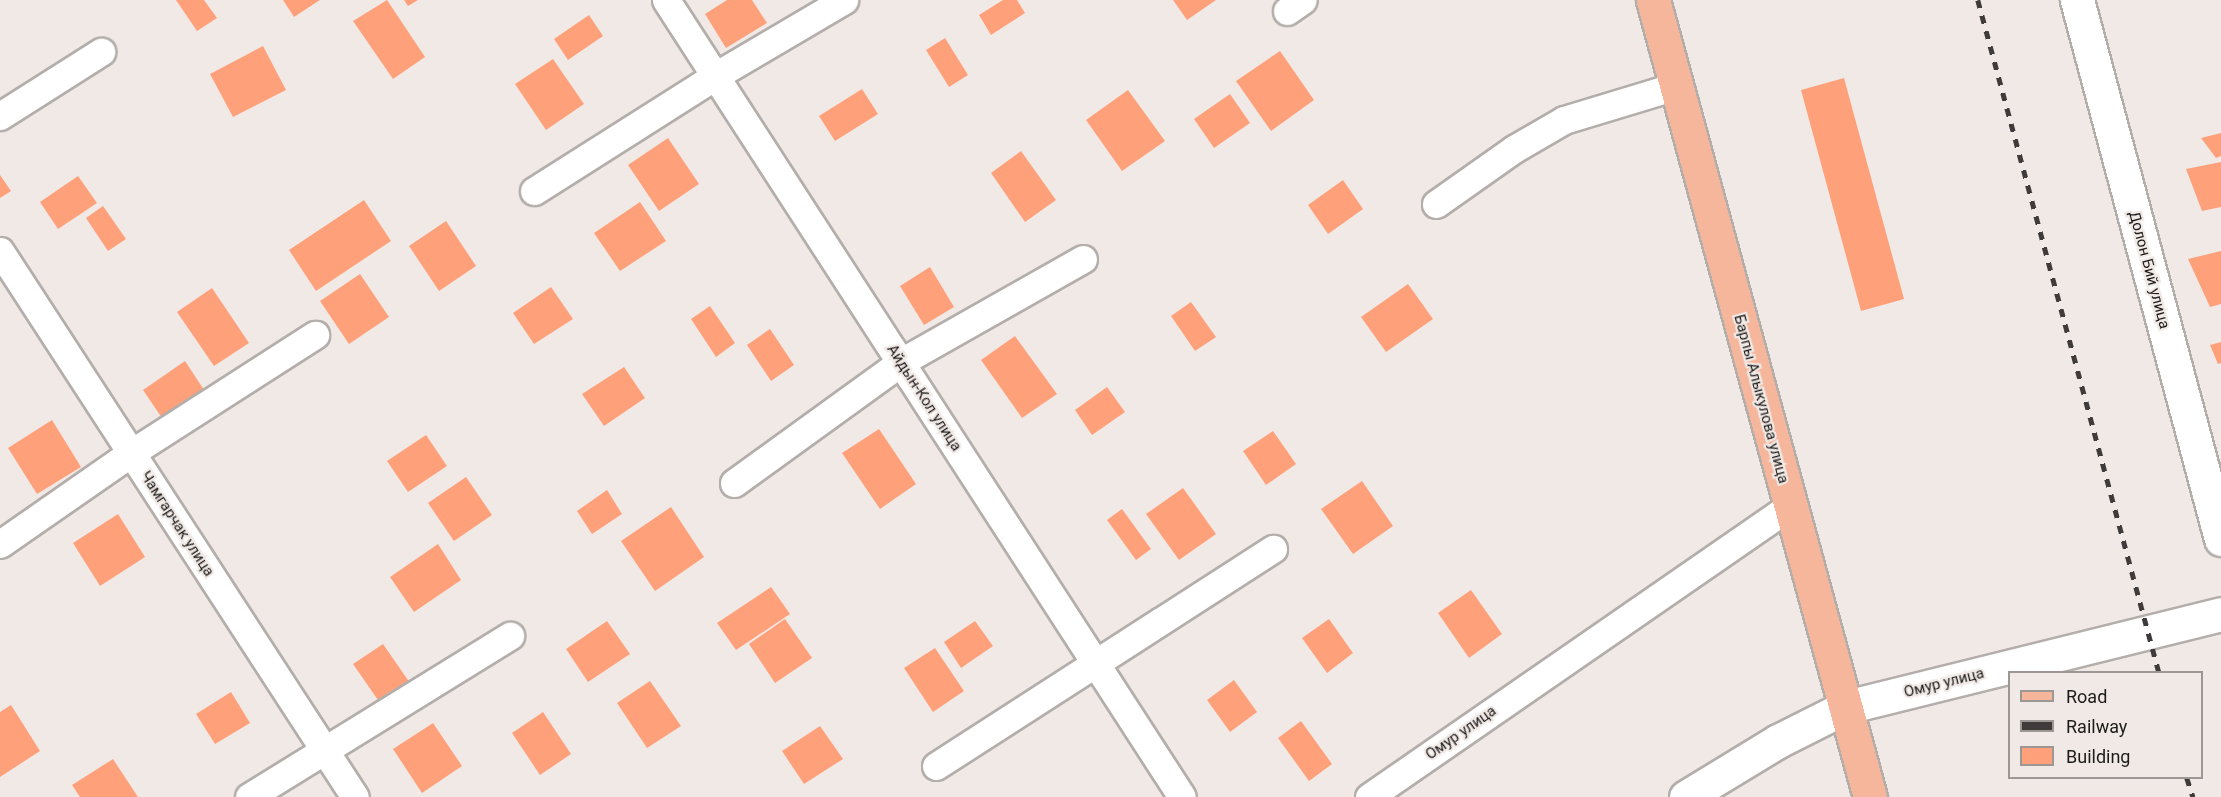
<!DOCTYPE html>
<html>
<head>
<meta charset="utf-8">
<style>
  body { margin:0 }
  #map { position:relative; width:2221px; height:797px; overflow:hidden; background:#f0e9e6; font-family:Roboto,sans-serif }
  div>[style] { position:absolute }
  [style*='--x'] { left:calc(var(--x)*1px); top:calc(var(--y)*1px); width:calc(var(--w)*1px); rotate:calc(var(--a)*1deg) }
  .building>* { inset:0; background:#fea17b }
  .roads { filter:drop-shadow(2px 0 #b4aeab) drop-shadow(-2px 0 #b4aeab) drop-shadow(0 2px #b4aeab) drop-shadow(0 -2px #b4aeab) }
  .minor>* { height:27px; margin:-13.5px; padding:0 13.5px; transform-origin:13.5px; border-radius:13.5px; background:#fff }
  .tertiary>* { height:33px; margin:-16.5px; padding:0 16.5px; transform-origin:16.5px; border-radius:16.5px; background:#fff }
  .primary>* { height:33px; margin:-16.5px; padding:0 16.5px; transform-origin:16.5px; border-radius:16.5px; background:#f5b69b }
  .rail>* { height:4.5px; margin-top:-2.25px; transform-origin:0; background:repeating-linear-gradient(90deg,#3e3b3a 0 8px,transparent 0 16px) }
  span { translate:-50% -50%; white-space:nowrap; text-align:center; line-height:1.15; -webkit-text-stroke:4.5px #f0e9e6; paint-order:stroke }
  .street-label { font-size:15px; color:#1d1b1a }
  .legend { position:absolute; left:2008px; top:671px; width:195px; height:108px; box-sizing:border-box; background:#f0e9e6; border:2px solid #9c9794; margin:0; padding:8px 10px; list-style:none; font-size:18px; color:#1d1b1a }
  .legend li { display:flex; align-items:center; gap:12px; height:30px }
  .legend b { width:30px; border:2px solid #9c9794 }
</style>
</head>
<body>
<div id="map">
  <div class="building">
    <i style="clip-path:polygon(176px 0,204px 0,217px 18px,197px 31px)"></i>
    <i style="clip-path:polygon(283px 0,320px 0,294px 17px)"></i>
    <i style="clip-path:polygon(387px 0,425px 57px,393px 79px,353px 21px)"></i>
    <i style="clip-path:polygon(404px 0,418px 0,408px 6px)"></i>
    <i style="clip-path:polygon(727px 0,752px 0,767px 23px,726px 48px,705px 14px)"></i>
    <i style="clip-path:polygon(1003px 0,1017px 0,1025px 13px,991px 35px,979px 15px)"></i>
    <i style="clip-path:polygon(1173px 0,1216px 0,1187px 20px)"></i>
    <i style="clip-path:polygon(589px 15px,603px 36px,568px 60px,554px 39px)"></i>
    <i style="clip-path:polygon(945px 38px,968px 75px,949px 87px,926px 50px)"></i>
    <i style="clip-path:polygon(263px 46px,286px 90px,233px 117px,210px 74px)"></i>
    <i style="clip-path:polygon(1280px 51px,1314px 100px,1271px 131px,1236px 81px)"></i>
    <i style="clip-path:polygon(553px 59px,584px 104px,546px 130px,515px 84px)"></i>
    <i style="clip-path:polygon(1844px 78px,1904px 299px,1861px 311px,1801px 90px)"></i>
    <i style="clip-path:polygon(862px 89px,878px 114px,835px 141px,819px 116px)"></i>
    <i style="clip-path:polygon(1128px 90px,1165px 141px,1122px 171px,1086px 120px)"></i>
    <i style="clip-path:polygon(1230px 94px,1250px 123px,1214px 148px,1194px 119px)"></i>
    <i style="clip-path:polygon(2221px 133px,2221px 156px,2216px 158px,2201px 138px)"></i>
    <i style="clip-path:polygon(668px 138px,699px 184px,659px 211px,628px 165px)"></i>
    <i style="clip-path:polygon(1021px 151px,1056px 200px,1025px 222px,991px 173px)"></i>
    <i style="clip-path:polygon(2221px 162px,2221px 207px,2202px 211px,2186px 169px)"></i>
    <i style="clip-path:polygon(0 175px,11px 191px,0 198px)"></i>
    <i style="clip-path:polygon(78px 176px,97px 203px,58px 229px,40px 202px)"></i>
    <i style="clip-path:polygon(1343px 180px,1363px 209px,1328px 234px,1308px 205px)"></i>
    <i style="clip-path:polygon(364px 200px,391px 241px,316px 291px,289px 250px)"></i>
    <i style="clip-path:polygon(640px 202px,666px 241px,620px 271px,594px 233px)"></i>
    <i style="clip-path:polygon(103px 206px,126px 239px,108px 251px,86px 218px)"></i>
    <i style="clip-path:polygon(446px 221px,476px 266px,439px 291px,409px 246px)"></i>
    <i style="clip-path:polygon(2221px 251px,2221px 304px,2210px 307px,2188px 259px)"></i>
    <i style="clip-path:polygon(930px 267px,954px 307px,924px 325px,900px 286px)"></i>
    <i style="clip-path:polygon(360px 274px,389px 317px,349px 344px,320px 301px)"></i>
    <i style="clip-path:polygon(1408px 284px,1433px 319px,1386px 352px,1361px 317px)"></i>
    <i style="clip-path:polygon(551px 287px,573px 319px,534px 344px,513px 313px)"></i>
    <i style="clip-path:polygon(212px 288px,249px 343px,214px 366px,177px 312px)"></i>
    <i style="clip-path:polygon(1191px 302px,1216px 337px,1195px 351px,1171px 316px)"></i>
    <i style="clip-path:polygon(710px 306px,735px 343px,716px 357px,691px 319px)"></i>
    <i style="clip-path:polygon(770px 329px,794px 365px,771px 381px,747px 345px)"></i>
    <i style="clip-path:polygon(1015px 336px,1057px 394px,1022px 418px,981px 360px)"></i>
    <i style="clip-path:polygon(2221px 342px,2221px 363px,2218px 364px,2210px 345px)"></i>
    <i style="clip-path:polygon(185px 361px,206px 393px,164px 421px,143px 390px)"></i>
    <i style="clip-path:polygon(624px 367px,645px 398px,604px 426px,582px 394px)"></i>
    <i style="clip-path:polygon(1107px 387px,1125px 412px,1092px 435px,1075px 410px)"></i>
    <i style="clip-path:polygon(52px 420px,81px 467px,37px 494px,8px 448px)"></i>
    <i style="clip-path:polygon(879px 429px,916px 484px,880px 509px,842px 453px)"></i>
    <i style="clip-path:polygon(1273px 431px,1296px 464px,1266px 485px,1243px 451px)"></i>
    <i style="clip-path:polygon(426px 435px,447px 466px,408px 492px,387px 461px)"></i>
    <i style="clip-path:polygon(466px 477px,492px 515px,454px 541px,428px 503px)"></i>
    <i style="clip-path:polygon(1362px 481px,1393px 526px,1353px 554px,1321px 509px)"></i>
    <i style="clip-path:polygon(1183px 488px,1216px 534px,1179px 560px,1146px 514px)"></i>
    <i style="clip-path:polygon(607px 490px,622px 514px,592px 534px,577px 511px)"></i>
    <i style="clip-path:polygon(671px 507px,704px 557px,655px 591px,621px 541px)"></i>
    <i style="clip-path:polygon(1122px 509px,1151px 549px,1136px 560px,1107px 520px)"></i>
    <i style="clip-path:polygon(118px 514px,145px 557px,100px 586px,73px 543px)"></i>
    <i style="clip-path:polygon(438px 544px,461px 580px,414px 612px,390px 577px)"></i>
    <i style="clip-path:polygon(771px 587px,790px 614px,736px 650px,717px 623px)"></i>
    <i style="clip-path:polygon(1471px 590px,1502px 634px,1469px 658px,1438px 613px)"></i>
    <i style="clip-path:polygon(785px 619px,812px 658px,775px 683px,749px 644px)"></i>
    <i style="clip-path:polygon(1329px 619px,1353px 653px,1327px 673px,1302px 638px)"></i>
    <i style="clip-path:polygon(607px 621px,630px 654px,588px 682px,566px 649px)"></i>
    <i style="clip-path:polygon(975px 621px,993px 646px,961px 668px,944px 642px)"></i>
    <i style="clip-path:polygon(383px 644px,410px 683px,380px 703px,353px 664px)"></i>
    <i style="clip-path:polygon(935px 648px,964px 691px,933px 712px,904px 668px)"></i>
    <i style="clip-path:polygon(1234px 680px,1257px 712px,1230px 732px,1207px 700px)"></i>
    <i style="clip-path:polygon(650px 681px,681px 726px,647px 748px,617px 703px)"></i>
    <i style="clip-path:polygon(231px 692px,250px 723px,215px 744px,196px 714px)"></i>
    <i style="clip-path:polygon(11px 705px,40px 751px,0 777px,0 712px)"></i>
    <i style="clip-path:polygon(543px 712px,571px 754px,540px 775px,512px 733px)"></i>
    <i style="clip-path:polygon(1301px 721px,1332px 764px,1309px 781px,1278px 738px)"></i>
    <i style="clip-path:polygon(433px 723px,462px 766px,422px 793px,393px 749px)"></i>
    <i style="clip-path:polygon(820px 726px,843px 759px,804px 784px,782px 751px)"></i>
    <i style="clip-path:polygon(113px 759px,138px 797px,80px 797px,72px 785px)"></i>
  </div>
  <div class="roads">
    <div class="minor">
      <i style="--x:666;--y:0;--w:949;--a:57.08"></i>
      <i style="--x:1287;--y:11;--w:19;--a:-35"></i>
      <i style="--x:0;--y:116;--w:120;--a:-32.4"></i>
      <i style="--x:534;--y:191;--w:214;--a:-32.4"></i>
      <i style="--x:715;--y:76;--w:150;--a:-30.5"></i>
      <i style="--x:1436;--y:204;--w:95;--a:-35.2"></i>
      <i style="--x:1514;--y:149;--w:58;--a:-30.1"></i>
      <i style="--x:1564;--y:120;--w:117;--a:-16.9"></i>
      <i style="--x:0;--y:251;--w:651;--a:56.97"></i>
      <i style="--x:734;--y:483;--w:206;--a:-35.9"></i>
      <i style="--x:901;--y:362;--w:209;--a:-29.5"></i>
      <i style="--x:0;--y:544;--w:160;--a:-34.8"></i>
      <i style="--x:131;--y:453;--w:219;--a:-32.7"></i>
      <i style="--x:936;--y:766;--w:401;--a:-32.8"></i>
      <i style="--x:249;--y:797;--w:307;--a:-31.7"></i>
      <i style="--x:1369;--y:797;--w:512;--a:-34.65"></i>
    </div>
    <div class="tertiary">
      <i style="--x:2077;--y:0;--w:558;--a:75.04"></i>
      <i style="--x:1686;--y:797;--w:108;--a:-31.3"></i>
      <i style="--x:1778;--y:741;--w:76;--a:-26.6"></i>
      <i style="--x:1846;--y:707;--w:386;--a:-13.9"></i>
    </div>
    <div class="primary">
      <i style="--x:1653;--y:0;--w:826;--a:74.77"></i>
    </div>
  </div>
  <div class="rail">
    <i style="--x:1978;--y:0;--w:696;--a:74.93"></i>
    <i style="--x:2187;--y:778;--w:20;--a:72"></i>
  </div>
  <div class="street-label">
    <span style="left:2149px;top:270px;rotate:75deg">Долон Бий улица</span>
    <span style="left:924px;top:398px;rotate:57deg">Айдын-Кол улица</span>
    <span style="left:1761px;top:399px;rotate:75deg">Барпы Алыкулова улица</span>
    <span style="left:177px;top:524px;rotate:57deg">Чамгарчак улица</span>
    <span style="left:1944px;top:683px;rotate:-14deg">Омур улица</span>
    <span style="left:1461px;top:733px;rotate:-35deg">Омур улица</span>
  </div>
  <ul class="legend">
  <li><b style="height:8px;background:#f5b69b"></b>Road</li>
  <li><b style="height:8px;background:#3e3b3a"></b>Railway</li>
  <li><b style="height:16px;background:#fea17b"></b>Building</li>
  </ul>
</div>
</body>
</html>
